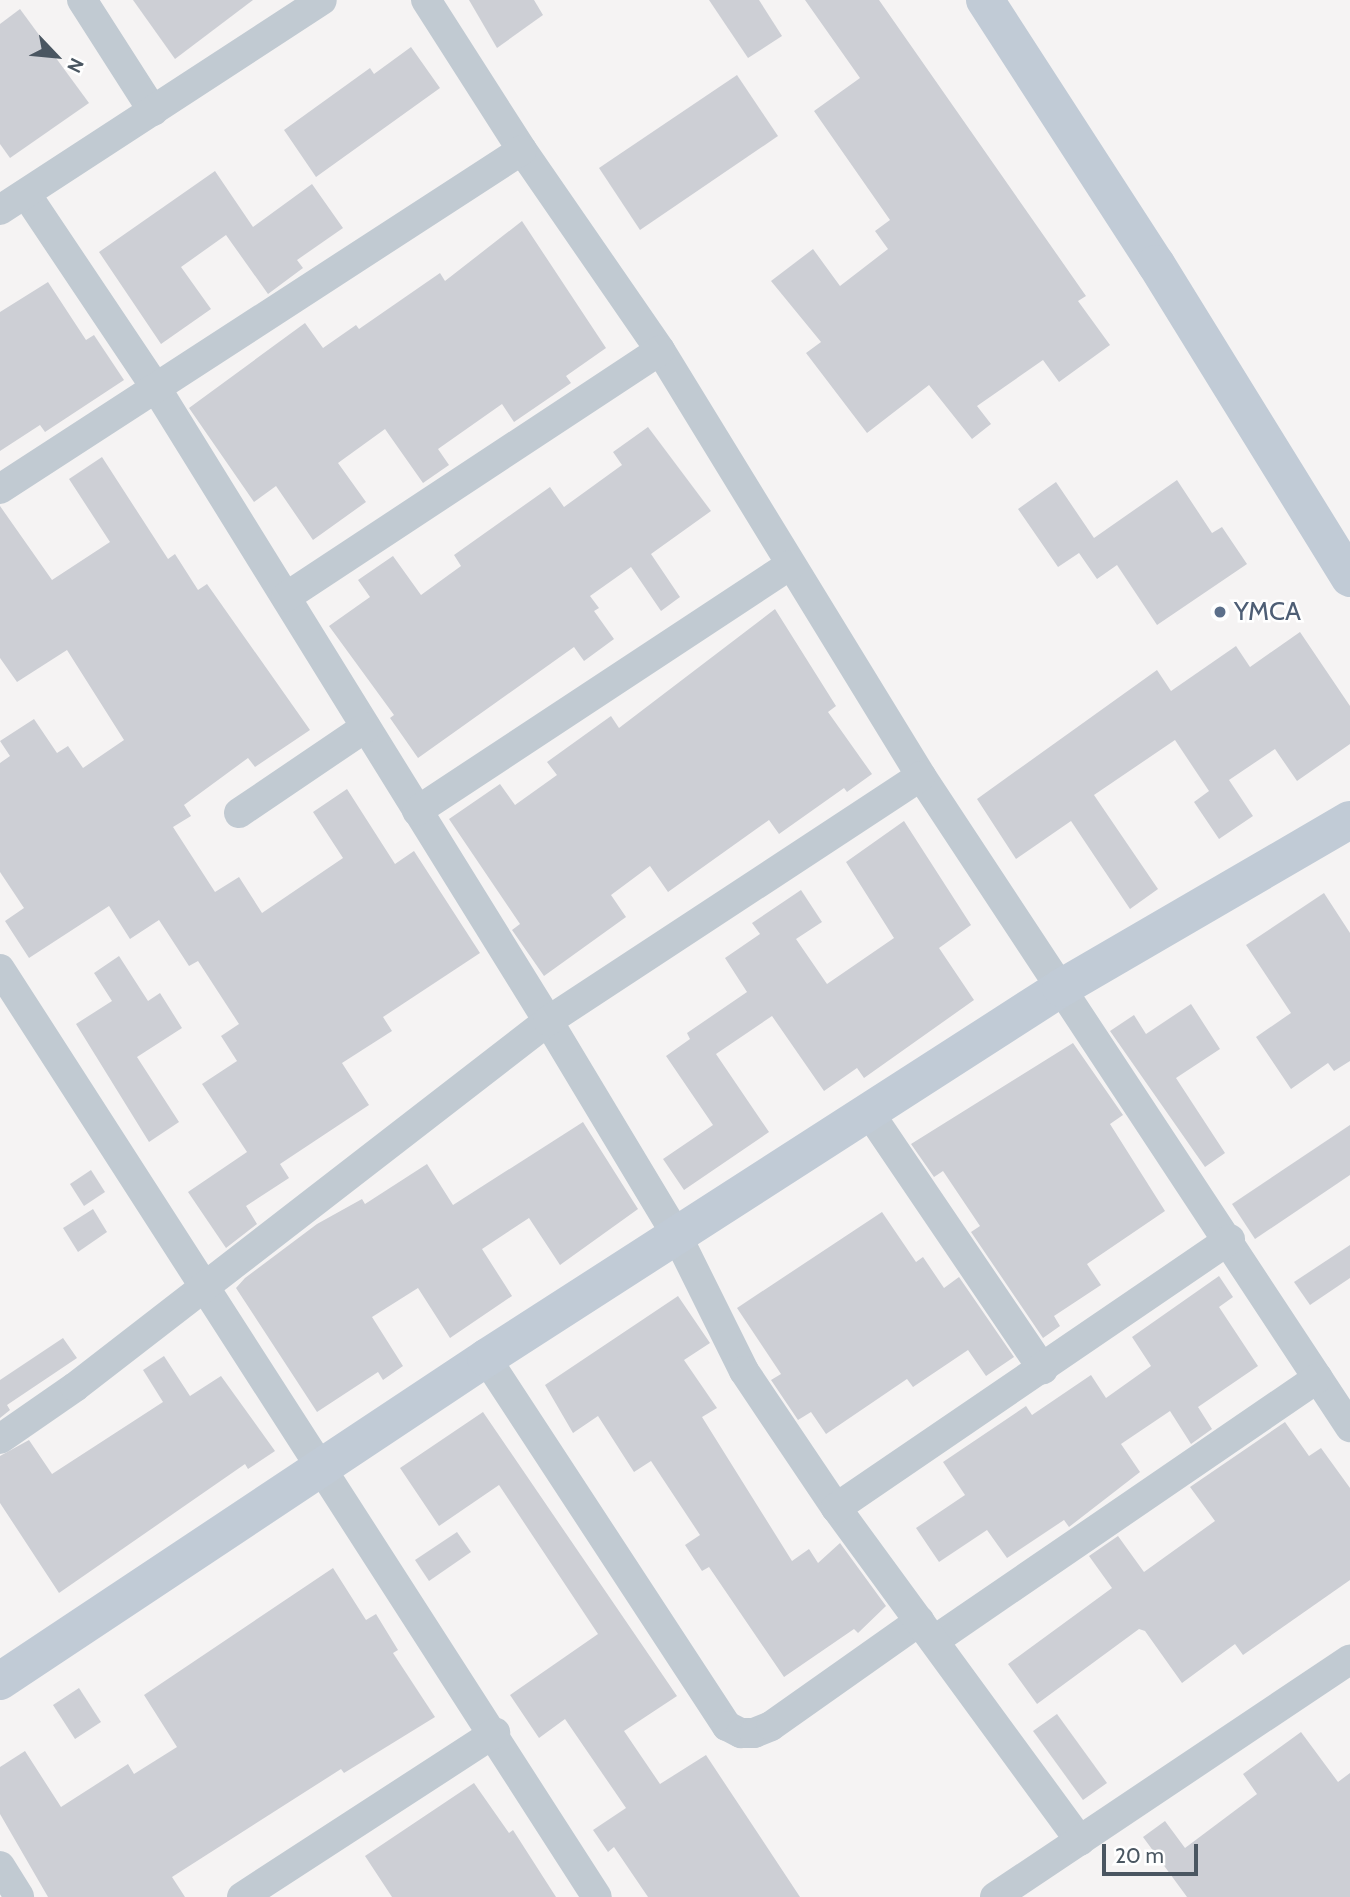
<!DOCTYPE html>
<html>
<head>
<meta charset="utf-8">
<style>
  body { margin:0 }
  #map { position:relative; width:1350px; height:1897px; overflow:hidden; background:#f5f3f3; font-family:Cabin,sans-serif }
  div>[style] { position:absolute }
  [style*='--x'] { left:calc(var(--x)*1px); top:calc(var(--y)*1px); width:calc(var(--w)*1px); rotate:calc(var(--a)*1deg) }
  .building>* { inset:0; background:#cdcfd5 }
  .street>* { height:30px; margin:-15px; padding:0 15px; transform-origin:15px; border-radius:15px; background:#c1cad2 }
  .secondary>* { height:38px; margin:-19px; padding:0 19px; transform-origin:19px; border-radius:19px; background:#c1cbd6 }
  .dots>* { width:19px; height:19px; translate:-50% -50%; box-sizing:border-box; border:4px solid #fff; border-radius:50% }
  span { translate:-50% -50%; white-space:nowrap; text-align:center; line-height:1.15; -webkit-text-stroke:5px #fff; paint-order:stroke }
  .service-label { font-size:26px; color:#4e5e75 }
  .left { translate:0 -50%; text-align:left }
  .north { position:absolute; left:21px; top:21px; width:70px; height:70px; -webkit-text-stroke:5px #fff; paint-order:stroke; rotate:116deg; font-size:19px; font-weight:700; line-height:28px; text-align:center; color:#4a5661 }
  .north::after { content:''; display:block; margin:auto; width:24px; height:32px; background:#4a5661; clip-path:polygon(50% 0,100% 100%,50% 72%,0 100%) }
  .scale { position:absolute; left:1102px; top:1844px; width:96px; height:32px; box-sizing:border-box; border:4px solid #4a5661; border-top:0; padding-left:9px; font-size:21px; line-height:24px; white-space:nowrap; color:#4a5661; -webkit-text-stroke:5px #fff; paint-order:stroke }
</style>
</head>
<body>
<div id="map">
  <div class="building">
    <i style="clip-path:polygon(133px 0,253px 0,175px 59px)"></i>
    <i style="clip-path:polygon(469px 0,534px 0,543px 15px,497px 48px)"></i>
    <i style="clip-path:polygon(709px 0,759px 0,782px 36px,748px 58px)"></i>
    <i style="clip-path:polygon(805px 0,879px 0,1086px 296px,1078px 301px,1110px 345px,1059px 382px,1043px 360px,977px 406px,991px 424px,972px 439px,929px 385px,867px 433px,806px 353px,821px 342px,771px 281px,813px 249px,840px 286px,888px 249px,875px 231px,890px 220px,814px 111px,860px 78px)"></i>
    <i style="clip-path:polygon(20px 9px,89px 103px,10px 158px,0 144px,0 24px)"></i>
    <i style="clip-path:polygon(411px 47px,440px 88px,316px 177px,284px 130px,370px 68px,374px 74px)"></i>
    <i style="clip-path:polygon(737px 75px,778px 136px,640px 230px,599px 168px)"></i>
    <i style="clip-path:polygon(215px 171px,253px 227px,312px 184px,343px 228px,297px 260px,303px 268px,268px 294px,226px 235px,181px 267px,211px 309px,161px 344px,99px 252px)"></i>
    <i style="clip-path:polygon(522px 221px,606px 348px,566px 376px,571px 383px,514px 422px,502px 404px,438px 449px,449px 465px,423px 483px,385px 429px,338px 463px,366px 502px,313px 540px,276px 486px,254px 502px,189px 408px,305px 323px,323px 348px,356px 325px,359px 329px,440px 273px,445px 281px)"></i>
    <i style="clip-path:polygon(48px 282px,86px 340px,94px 335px,124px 380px,45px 432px,40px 425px,0 451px,0 312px)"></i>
    <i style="clip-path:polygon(648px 427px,711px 511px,651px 554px,680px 597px,661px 611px,631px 567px,590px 596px,599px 608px,594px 611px,614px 639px,584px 661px,574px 647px,418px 758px,390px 718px,394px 715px,329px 626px,370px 597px,358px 580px,393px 556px,421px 595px,461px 566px,454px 555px,550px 487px,564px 507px,622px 465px,613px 452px)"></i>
    <i style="clip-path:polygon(102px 457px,168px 559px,175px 554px,198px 590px,207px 584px,310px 730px,255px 767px,248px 758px,184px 805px,191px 816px,173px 827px,215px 892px,239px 877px,262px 913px,343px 858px,313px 812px,347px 789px,395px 864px,414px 851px,480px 953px,383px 1017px,392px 1031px,342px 1063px,369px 1105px,280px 1164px,289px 1178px,246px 1206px,257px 1224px,226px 1248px,188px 1192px,247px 1152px,202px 1084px,237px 1061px,221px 1036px,239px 1024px,198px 961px,189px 966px,159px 920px,130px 939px,109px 906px,29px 958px,5px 921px,24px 908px,0 872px,0 763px,10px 756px,0 741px,34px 719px,57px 753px,68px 746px,83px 768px,124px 740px,67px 650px,17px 682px,0 658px,0 506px,52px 580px,110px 542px,69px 479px)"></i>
    <i style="clip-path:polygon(1177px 480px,1212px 533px,1222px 527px,1247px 564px,1157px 625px,1117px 565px,1097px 579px,1079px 553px,1058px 567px,1018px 509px,1056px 482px,1094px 538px)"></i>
    <i style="clip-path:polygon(775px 609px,836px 706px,828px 712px,872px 774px,847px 792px,844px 788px,779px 834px,769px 820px,668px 892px,650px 866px,611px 895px,626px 917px,544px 976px,512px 930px,520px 924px,449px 819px,500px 784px,515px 805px,557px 775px,547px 762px,611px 716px,619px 728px)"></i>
    <i style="clip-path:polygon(1300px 632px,1350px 706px,1350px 744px,1297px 781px,1275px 749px,1229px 780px,1253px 816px,1219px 839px,1194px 802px,1209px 791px,1175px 740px,1094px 795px,1158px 889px,1130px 909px,1071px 821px,1016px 859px,977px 799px,1157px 670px,1171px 691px,1236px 646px,1250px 667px)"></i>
    <i style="clip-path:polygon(904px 821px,971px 925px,939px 948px,974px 1000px,864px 1078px,857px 1068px,824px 1091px,772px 1016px,716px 1054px,769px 1132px,684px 1190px,663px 1159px,713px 1125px,666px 1056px,690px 1039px,687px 1033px,747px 992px,725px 958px,760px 934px,752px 923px,801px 890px,822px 922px,796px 939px,827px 984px,894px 938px,846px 862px)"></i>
    <i style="clip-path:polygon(1324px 893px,1350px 933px,1350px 1061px,1334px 1071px,1328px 1063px,1291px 1089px,1256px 1037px,1291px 1013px,1246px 945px)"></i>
    <i style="clip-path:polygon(119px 956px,148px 1001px,160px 993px,182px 1028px,137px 1057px,179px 1122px,149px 1142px,76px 1024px,112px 1001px,94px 973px)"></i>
    <i style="clip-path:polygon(1191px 1004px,1220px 1049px,1176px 1078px,1225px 1153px,1205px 1167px,1110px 1031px,1134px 1015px,1146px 1034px)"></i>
    <i style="clip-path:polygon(1073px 1043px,1123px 1115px,1110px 1124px,1165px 1211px,1087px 1264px,1101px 1285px,1054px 1316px,1060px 1326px,1043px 1338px,971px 1232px,980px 1226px,943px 1171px,934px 1177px,911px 1144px)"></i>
    <i style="clip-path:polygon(583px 1122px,638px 1209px,560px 1265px,529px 1218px,482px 1249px,512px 1296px,450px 1338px,418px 1288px,372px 1317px,403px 1366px,383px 1380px,378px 1372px,317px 1412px,236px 1288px,245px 1278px,317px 1224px,362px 1199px,365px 1204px,427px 1164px,453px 1205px)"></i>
    <i style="clip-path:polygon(1350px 1125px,1350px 1175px,1255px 1239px,1232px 1204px)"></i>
    <i style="clip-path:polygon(91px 1170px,105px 1192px,84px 1206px,70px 1184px)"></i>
    <i style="clip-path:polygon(93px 1209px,107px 1232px,78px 1252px,63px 1228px)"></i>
    <i style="clip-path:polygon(882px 1212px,916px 1262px,923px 1257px,944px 1288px,959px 1277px,1014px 1357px,986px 1376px,968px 1350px,913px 1387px,907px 1379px,826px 1434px,811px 1412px,798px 1420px,771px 1380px,781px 1374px,737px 1308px)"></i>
    <i style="clip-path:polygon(1350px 1245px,1350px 1278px,1310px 1305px,1294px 1282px)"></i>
    <i style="clip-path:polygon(1219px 1276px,1233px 1297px,1219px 1307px,1258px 1366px,1198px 1407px,1212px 1429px,1191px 1444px,1170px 1411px,1121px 1444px,1140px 1472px,1069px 1527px,1064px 1520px,1007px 1558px,987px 1530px,939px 1562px,916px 1528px,965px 1495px,943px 1462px,1026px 1406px,1032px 1415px,1091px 1375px,1106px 1398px,1151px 1366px,1132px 1337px)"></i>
    <i style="clip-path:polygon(678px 1296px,710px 1343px,684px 1360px,717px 1408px,702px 1417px,792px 1561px,809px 1549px,818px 1563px,840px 1543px,886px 1606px,858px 1633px,854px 1629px,784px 1677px,709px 1567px,702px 1571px,685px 1545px,700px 1535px,651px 1461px,634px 1472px,598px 1416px,573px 1433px,545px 1385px)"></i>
    <i style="clip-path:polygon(63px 1338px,77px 1358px,7px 1405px,10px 1410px,0 1418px,0 1380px)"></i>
    <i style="clip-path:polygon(164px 1356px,190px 1396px,221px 1376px,275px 1451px,248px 1469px,245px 1464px,59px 1593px,0 1503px,0 1456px,29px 1440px,52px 1474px,163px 1402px,143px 1370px)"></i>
    <i style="clip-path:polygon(483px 1412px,677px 1696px,624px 1731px,660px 1784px,706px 1755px,800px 1897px,648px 1897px,614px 1847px,608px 1852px,593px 1830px,626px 1808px,565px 1719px,539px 1738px,510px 1695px,598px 1634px,499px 1485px,439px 1526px,400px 1468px)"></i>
    <i style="clip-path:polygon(1285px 1422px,1309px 1456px,1321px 1448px,1350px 1488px,1350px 1580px,1243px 1655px,1235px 1644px,1182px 1683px,1145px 1631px,1139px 1629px,1037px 1704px,1008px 1664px,1112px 1588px,1089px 1556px,1118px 1536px,1144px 1572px,1215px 1521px,1190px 1487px)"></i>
    <i style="clip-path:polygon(457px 1532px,471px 1552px,429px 1581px,415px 1560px)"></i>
    <i style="clip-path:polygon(333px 1568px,366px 1620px,376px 1614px,398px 1650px,393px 1653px,435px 1717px,344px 1773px,341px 1769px,172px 1877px,185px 1897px,48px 1897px,0 1814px,0 1767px,25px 1751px,61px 1807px,128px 1764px,134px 1774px,177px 1747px,144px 1695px)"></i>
    <i style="clip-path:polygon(79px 1688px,101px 1722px,75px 1739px,53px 1705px)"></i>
    <i style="clip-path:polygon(1057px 1714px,1107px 1783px,1083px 1800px,1033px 1731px)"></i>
    <i style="clip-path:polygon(1301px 1732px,1338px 1782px,1350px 1773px,1350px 1897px,1187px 1897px,1143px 1837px,1165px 1821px,1185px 1848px,1257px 1794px,1243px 1774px)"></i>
    <i style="clip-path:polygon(474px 1783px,509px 1833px,513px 1830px,556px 1897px,392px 1897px,365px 1856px)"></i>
  </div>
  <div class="street">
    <i style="--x:82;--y:0;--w:132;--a:57.4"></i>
    <i style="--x:426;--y:0;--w:178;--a:57.4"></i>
    <i style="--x:522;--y:150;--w:243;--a:55.4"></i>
    <i style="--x:660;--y:350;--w:500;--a:58.5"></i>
    <i style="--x:921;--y:776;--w:780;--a:56.62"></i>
    <i style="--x:26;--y:194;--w:234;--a:56.2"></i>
    <i style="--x:156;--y:388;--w:745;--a:58.23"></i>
    <i style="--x:548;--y:1021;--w:249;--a:59"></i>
    <i style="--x:676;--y:1234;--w:153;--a:63.6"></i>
    <i style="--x:744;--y:1371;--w:165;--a:56.1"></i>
    <i style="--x:0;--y:210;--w:384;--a:-33.1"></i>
    <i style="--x:0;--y:489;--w:622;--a:-33"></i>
    <i style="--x:286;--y:597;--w:448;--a:-33.4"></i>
    <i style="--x:417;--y:811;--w:447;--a:-33.4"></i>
    <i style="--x:239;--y:813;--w:153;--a:-34.1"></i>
    <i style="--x:0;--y:969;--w:1103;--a:57.25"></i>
    <i style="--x:868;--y:1111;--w:312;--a:55.9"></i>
    <i style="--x:486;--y:1358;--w:440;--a:56.8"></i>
    <i style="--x:727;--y:1726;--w:16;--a:27"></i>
    <i style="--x:741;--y:1733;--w:13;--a:0"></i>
    <i style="--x:754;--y:1733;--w:18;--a:-22"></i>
    <i style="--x:771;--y:1726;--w:182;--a:-35.2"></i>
    <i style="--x:0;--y:1439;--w:91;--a:-34.7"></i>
    <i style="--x:75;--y:1387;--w:598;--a:-37.73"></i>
    <i style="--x:548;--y:1021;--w:446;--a:-33.3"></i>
    <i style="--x:935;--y:1640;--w:464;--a:-34.4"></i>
    <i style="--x:1080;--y:1841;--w:413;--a:-126.2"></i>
    <i style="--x:836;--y:1508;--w:477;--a:-34.3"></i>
    <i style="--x:0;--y:1866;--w:36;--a:58"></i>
    <i style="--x:242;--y:1897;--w:302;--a:-33"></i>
    <i style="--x:995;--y:1897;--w:427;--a:-33.8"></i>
  </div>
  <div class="secondary">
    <i style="--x:985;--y:0;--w:315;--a:57.1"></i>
    <i style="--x:1156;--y:264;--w:369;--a:58.3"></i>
    <i style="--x:0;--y:1681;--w:584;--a:-33.61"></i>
    <i style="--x:486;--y:1358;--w:684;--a:-32.76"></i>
    <i style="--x:1061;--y:988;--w:334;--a:-30.2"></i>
  </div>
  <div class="dots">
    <i style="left:1220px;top:612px;background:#5c6f8a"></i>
  </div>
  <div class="service-label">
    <span class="left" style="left:1234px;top:612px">YMCA</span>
  </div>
  <div class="north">N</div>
  <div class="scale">20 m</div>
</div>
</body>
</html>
